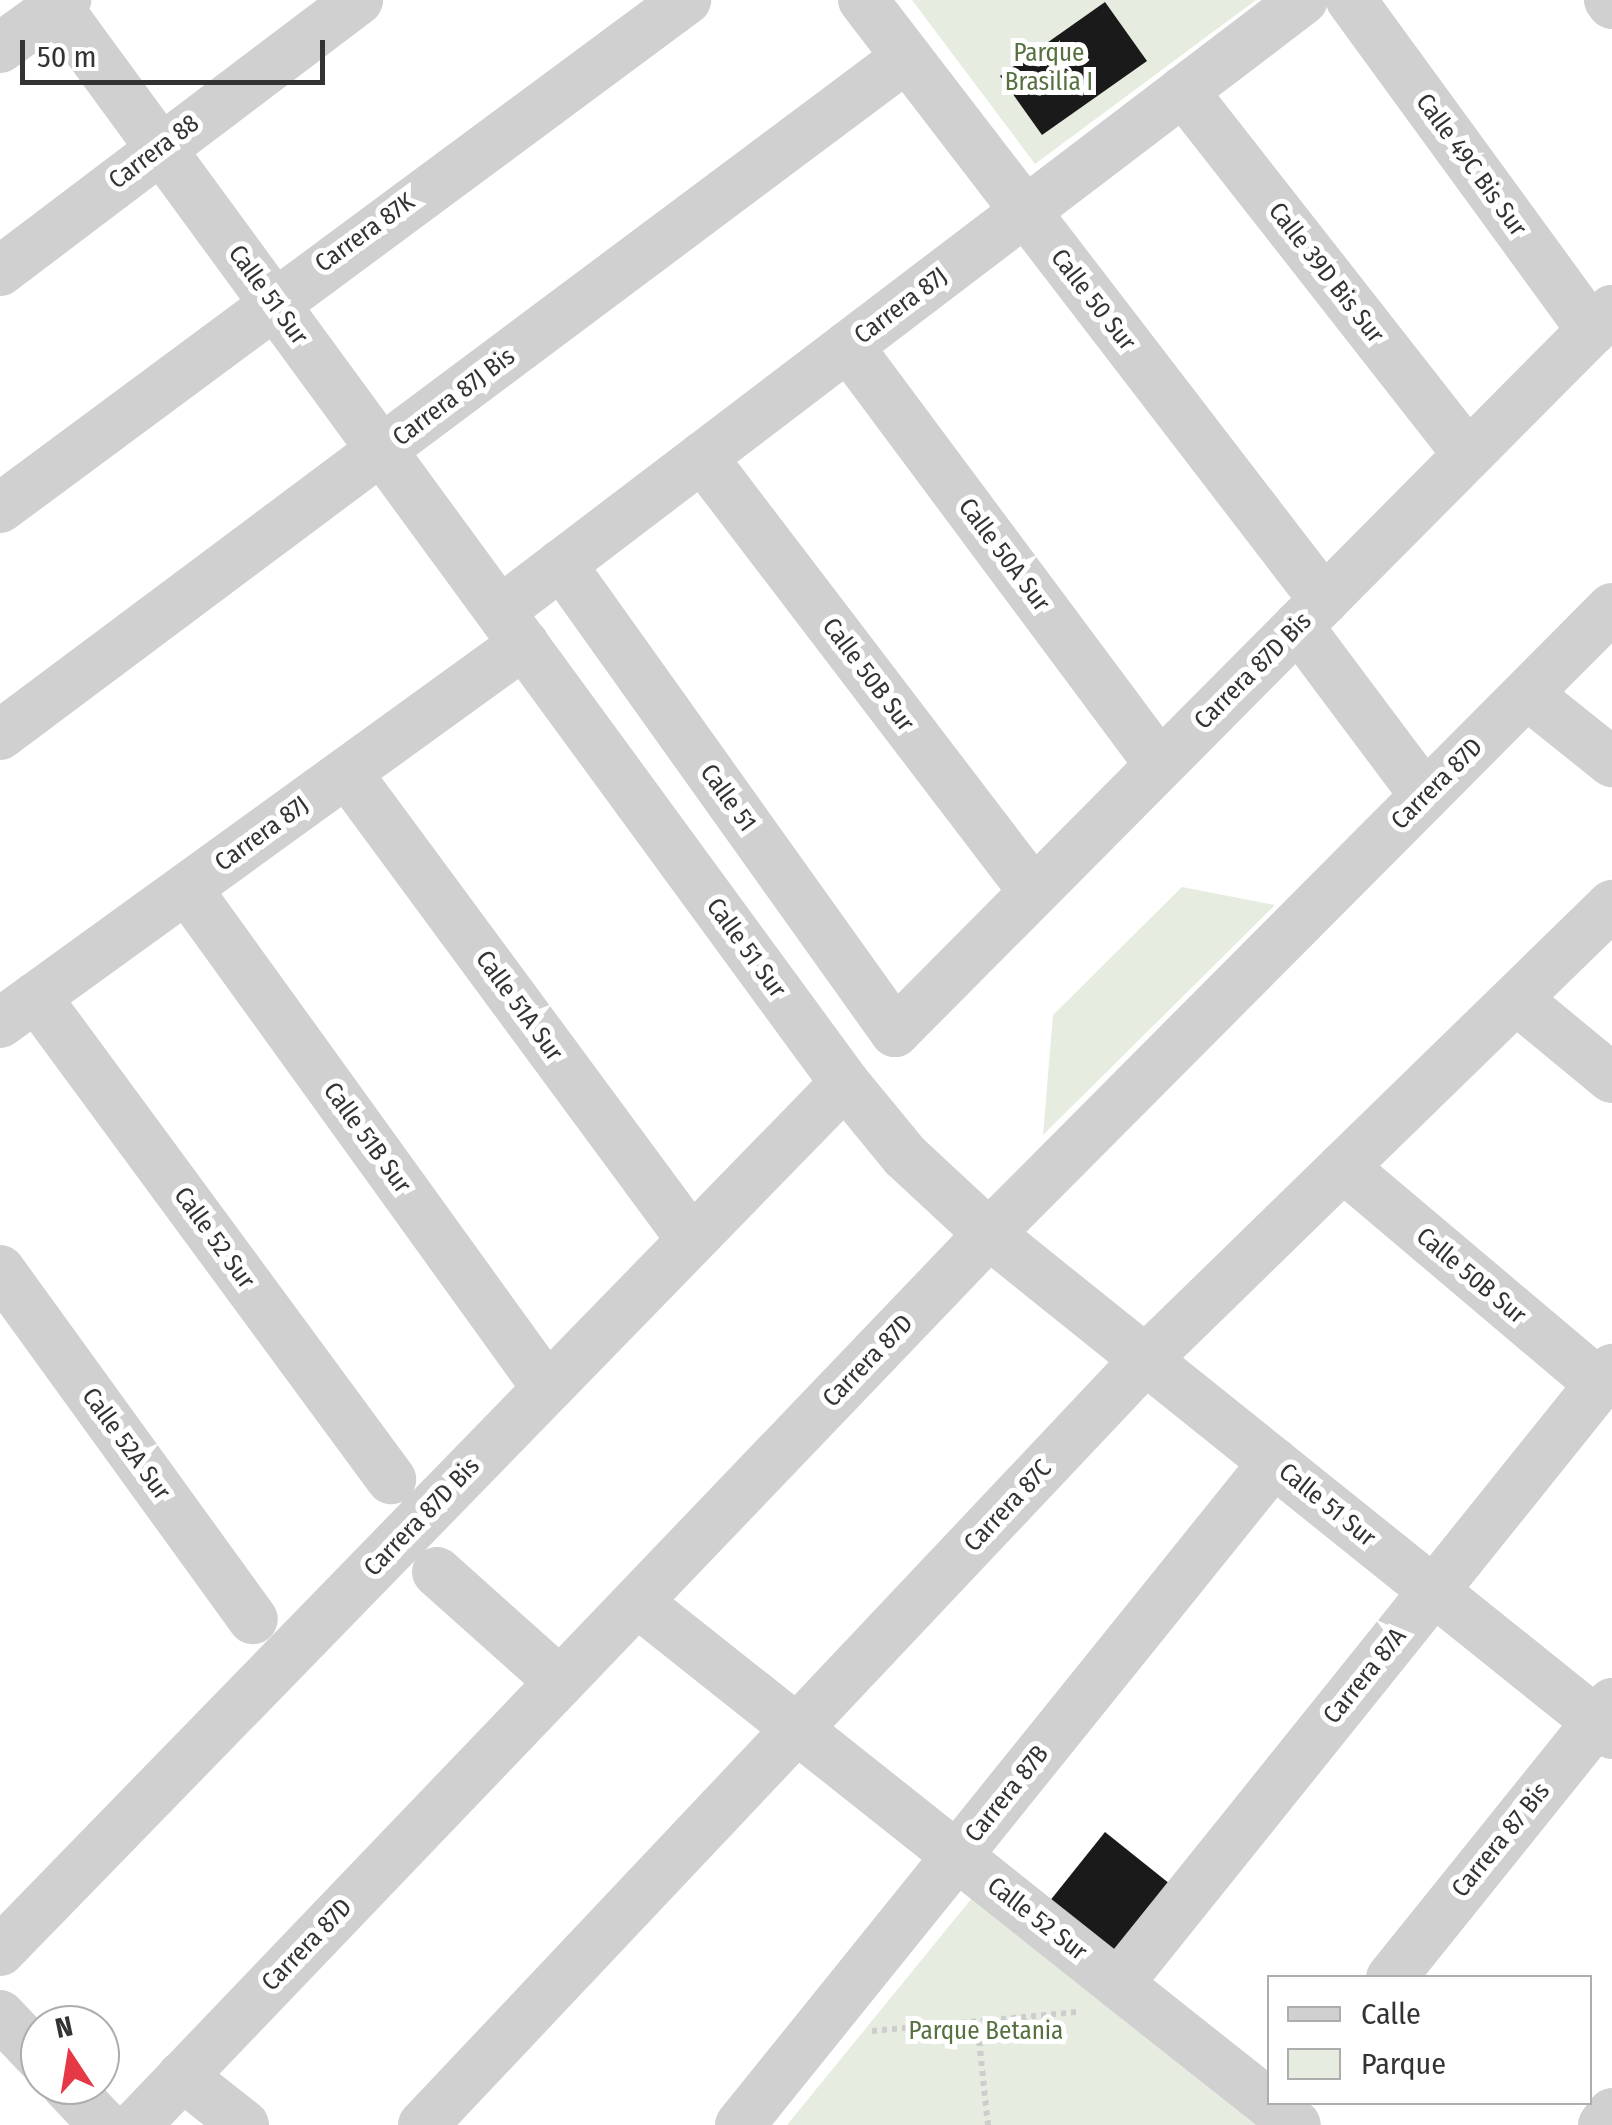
<!DOCTYPE html>
<html>
<head>
<meta charset="utf-8">
<style>
  body { margin:0 }
  #map { position:relative; width:1612px; height:2125px; overflow:hidden; background:#fff; font-family:"Fira Sans Condensed",sans-serif }
  div>[style] { position:absolute }
  [style*='--x'] { left:calc(var(--x)*1px); top:calc(var(--y)*1px); width:calc(var(--w)*1px); rotate:calc(var(--a)*1deg) }
  .green>* { inset:0; background:#e6ecdf }
  .building>* { inset:0; background:#1a1a1a }
  .path>* { height:6px; margin-top:-3px; transform-origin:0; background:repeating-linear-gradient(90deg,#cdcdcd 0 5px,transparent 0 10px) }
  .minor>* { height:50px; margin:-25px; padding:0 25px; transform-origin:25px; border-radius:25px; background:#d0d0d0 }
  span { translate:-50% -50%; white-space:nowrap; text-align:center; line-height:1.15; -webkit-text-stroke:10px #fff; paint-order:stroke }
  .park-label { font-size:25px; color:#56703f }
  .street-label { font-size:25px; color:#333 }
  .legend { position:absolute; left:1267px; top:1975px; width:325px; height:130px; box-sizing:border-box; background:#fff; border:2px solid #adadad; margin:0; padding:12px 18px; list-style:none; font-size:30px; color:#333 }
  .legend li { display:flex; align-items:center; gap:20px; height:50px }
  .legend b { width:50px; border:2px solid #adadad }
  .north { position:absolute; left:20px; top:2005px; width:100px; height:100px; box-sizing:border-box; background:#fff; border:2px solid #adadad; border-radius:50%; rotate:348deg; font-size:28px; font-weight:700; line-height:40px; text-align:center; color:#333 }
  .north::after { content:''; display:block; margin:auto; width:35px; height:45px; background:#e63946; clip-path:polygon(50% 0,100% 100%,50% 72%,0 100%) }
  .scale { position:absolute; left:20px; top:40px; width:305px; height:45px; box-sizing:border-box; border:5px solid #333; border-top:0; padding-left:12px; font-size:30px; line-height:35px; white-space:nowrap; color:#333; -webkit-text-stroke:8px #fff; paint-order:stroke }
</style>
</head>
<body>
<div id="map">
  <div class="green">
    <i style="clip-path:polygon(912px 0,1256px 0,1035px 164px)"></i>
    <i style="clip-path:polygon(1182px 887px,1275px 905px,1043px 1135px,1053px 1015px)"></i>
    <i style="clip-path:polygon(972px 1898px,1255px 2125px,787px 2125px)"></i>
  </div>
  <div class="building">
    <i style="clip-path:polygon(1105px 2px,1147px 61px,1042px 135px,1000px 76px)"></i>
    <i style="clip-path:polygon(1105px 1832px,1175px 1888px,1115px 1962px,1045px 1907px)"></i>
  </div>
  <div class="path">
    <i style="--x:977;--y:2021;--w:105;--a:84"></i>
    <i style="--x:872;--y:2031;--w:207;--a:-5.3"></i>
  </div>
  <div class="minor">
    <i style="--x:52;--y:0;--w:1342;--a:53.79"></i>
    <i style="--x:845;--y:1083;--w:94;--a:50.6"></i>
    <i style="--x:905;--y:1156;--w:115;--a:42.9"></i>
    <i style="--x:989;--y:1234;--w:799;--a:38.75"></i>
    <i style="--x:863;--y:0;--w:757;--a:52.46"></i>
    <i style="--x:1351;--y:0;--w:409;--a:53.9"></i>
    <i style="--x:1609;--y:0;--w:5;--a:53"></i>
    <i style="--x:0;--y:48;--w:82;--a:-36"></i>
    <i style="--x:1183;--y:91;--w:462;--a:51.9"></i>
    <i style="--x:0;--y:271;--w:449;--a:-37.1"></i>
    <i style="--x:848;--y:346;--w:522;--a:53.33"></i>
    <i style="--x:702;--y:457;--w:547;--a:52.65"></i>
    <i style="--x:0;--y:508;--w:854;--a:-36.52"></i>
    <i style="--x:561;--y:564;--w:575;--a:54.49"></i>
    <i style="--x:895;--y:1032;--w:1018;--a:-45.2"></i>
    <i style="--x:500;--y:611;--w:1009;--a:-37.27"></i>
    <i style="--x:1298;--y:626;--w:212;--a:53.2"></i>
    <i style="--x:1527;--y:694;--w:109;--a:38.7"></i>
    <i style="--x:0;--y:735;--w:1132;--a:-36.78"></i>
    <i style="--x:347;--y:773;--w:579;--a:53.57"></i>
    <i style="--x:187;--y:889;--w:615;--a:54.19"></i>
    <i style="--x:36;--y:997;--w:599;--a:53.63"></i>
    <i style="--x:1516;--y:999;--w:124;--a:39.5"></i>
    <i style="--x:0;--y:1023;--w:647;--a:-35.88"></i>
    <i style="--x:1343;--y:1167;--w:336;--a:40.2"></i>
    <i style="--x:0;--y:1270;--w:431;--a:54.1"></i>
    <i style="--x:437;--y:1572;--w:165;--a:41.8"></i>
    <i style="--x:637;--y:1602;--w:841;--a:38.44"></i>
    <i style="--x:0;--y:1951;--w:1211;--a:-45.77"></i>
    <i style="--x:1391;--y:1978;--w:353;--a:-51.2"></i>
    <i style="--x:1118;--y:1984;--w:789;--a:-51.23"></i>
    <i style="--x:0;--y:2015;--w:58;--a:46.4"></i>
    <i style="--x:182;--y:2076;--w:79;--a:38.3"></i>
    <i style="--x:66;--y:2085;--w:55;--a:46.5"></i>
    <i style="--x:136;--y:2125;--w:1233;--a:-46.25"></i>
    <i style="--x:989;--y:1234;--w:883;--a:-45.14"></i>
    <i style="--x:423;--y:2125;--w:1053;--a:-46.65"></i>
    <i style="--x:1146;--y:1359;--w:651;--a:-44.25"></i>
    <i style="--x:740;--y:2125;--w:851;--a:-51.15"></i>
    <i style="--x:1603;--y:2125;--w:15;--a:-53"></i>
  </div>
  <div class="park-label">
    <span style="left:1049px;top:68px">Parque<br>Brasilia I</span>
    <span style="left:986px;top:2031px">Parque Betania</span>
  </div>
  <div class="street-label">
    <span style="left:154px;top:152px;rotate:-37deg">Carrera 88</span>
    <span style="left:1471px;top:165px;rotate:54deg">Calle 49C Bis Sur</span>
    <span style="left:365px;top:233px;rotate:-36deg">Carrera 87K</span>
    <span style="left:1326px;top:273px;rotate:52deg">Calle 39D Bis Sur</span>
    <span style="left:268px;top:295px;rotate:54deg">Calle 51 Sur</span>
    <span style="left:1093px;top:300px;rotate:52deg">Calle 50 Sur</span>
    <span style="left:901px;top:306px;rotate:-37deg">Carrera 87J</span>
    <span style="left:454px;top:397px;rotate:-37deg">Carrera 87J Bis</span>
    <span style="left:1004px;top:555px;rotate:53deg">Calle 50A Sur</span>
    <span style="left:1253px;top:671px;rotate:-45deg">Carrera 87D Bis</span>
    <span style="left:868px;top:675px;rotate:53deg">Calle 50B Sur</span>
    <span style="left:1437px;top:784px;rotate:-45deg">Carrera 87D</span>
    <span style="left:728px;top:798px;rotate:54deg">Calle 51</span>
    <span style="left:262px;top:834px;rotate:-36deg">Carrera 87J</span>
    <span style="left:746px;top:948px;rotate:54deg">Calle 51 Sur</span>
    <span style="left:519px;top:1006px;rotate:54deg">Calle 51A Sur</span>
    <span style="left:367px;top:1138px;rotate:54deg">Calle 51B Sur</span>
    <span style="left:214px;top:1238px;rotate:54deg">Calle 52 Sur</span>
    <span style="left:1471px;top:1276px;rotate:40deg">Calle 50B Sur</span>
    <span style="left:868px;top:1361px;rotate:-46deg">Carrera 87D</span>
    <span style="left:126px;top:1444px;rotate:54deg">Calle 52A Sur</span>
    <span style="left:1327px;top:1505px;rotate:39deg">Calle 51 Sur</span>
    <span style="left:1008px;top:1506px;rotate:-47deg">Carrera 87C</span>
    <span style="left:422px;top:1517px;rotate:-46deg">Carrera 87D Bis</span>
    <span style="left:1365px;top:1676px;rotate:-51deg">Carrera 87A</span>
    <span style="left:1007px;top:1794px;rotate:-51deg">Carrera 87B</span>
    <span style="left:1501px;top:1840px;rotate:-51deg">Carrera 87 Bis</span>
    <span style="left:1037px;top:1919px;rotate:38deg">Calle 52 Sur</span>
    <span style="left:307px;top:1945px;rotate:-46deg">Carrera 87D</span>
  </div>
  <ul class="legend">
  <li><b style="height:12px;background:#d0d0d0"></b>Calle</li>
  <li><b style="height:28px;background:#e6ecdf"></b>Parque</li>
  </ul>
  <div class="north">N</div>
  <div class="scale">50 m</div>
</div>
</body>
</html>
